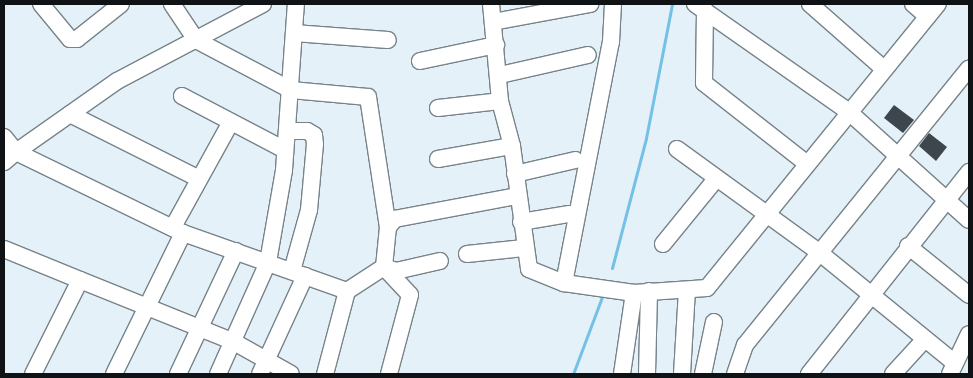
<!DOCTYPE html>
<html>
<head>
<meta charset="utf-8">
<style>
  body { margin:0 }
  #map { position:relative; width:973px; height:378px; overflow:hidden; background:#e4f1f9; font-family:"Fira Sans Condensed",sans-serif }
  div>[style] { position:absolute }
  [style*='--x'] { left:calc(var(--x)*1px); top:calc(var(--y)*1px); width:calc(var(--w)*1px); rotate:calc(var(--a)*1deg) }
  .stream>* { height:3px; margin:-1.5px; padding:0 1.5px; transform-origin:1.5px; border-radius:1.5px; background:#74c0e6 }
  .building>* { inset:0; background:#3c464c }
  .roads { filter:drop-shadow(1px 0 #778389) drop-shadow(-1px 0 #778389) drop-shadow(0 1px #778389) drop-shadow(0 -1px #778389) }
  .minor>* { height:16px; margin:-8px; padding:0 8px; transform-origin:8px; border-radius:8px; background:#fff }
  span { translate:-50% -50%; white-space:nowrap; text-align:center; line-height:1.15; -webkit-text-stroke:5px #e4f1f9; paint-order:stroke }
  .frame { position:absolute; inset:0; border:5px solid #0f1316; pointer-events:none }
</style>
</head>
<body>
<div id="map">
  <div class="stream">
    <i style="--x:612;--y:268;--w:134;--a:-75.3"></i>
    <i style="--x:646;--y:138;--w:136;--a:-79"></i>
    <i style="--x:573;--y:374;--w:85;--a:-69.4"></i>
  </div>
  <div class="building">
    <i style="clip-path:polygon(894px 105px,914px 120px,903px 133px,884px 118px)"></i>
    <i style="clip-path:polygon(929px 133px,947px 147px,936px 161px,919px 146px)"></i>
  </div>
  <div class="roads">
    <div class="minor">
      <i style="--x:41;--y:4;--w:45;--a:50.4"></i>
      <i style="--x:70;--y:39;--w:7;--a:0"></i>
      <i style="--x:77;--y:39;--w:56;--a:-38.5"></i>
      <i style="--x:172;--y:4;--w:43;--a:56.3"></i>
      <i style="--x:196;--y:40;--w:107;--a:27.8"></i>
      <i style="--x:291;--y:90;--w:77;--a:5.2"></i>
      <i style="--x:368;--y:97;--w:132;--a:81.3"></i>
      <i style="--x:491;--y:4;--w:97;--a:84.7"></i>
      <i style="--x:500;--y:101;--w:47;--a:75.1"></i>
      <i style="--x:512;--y:146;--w:124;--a:82.1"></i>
      <i style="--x:529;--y:269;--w:38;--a:22"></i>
      <i style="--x:564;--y:283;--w:71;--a:8.1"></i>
      <i style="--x:634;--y:293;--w:73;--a:-3.9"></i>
      <i style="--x:707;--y:288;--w:366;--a:-50.9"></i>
      <i style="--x:695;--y:4;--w:188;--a:35"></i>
      <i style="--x:849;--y:112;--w:161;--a:42"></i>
      <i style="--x:810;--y:4;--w:98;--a:41.3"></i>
      <i style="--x:913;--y:4;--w:18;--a:41"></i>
      <i style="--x:705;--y:10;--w:73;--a:90.8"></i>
      <i style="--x:704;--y:83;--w:130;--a:38.1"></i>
      <i style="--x:493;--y:22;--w:99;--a:-10.5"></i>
      <i style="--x:294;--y:33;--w:94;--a:4.3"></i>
      <i style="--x:420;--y:61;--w:78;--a:-11.9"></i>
      <i style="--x:500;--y:75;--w:90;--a:-12.8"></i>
      <i style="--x:182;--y:96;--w:116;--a:27.7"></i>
      <i style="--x:438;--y:108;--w:62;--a:-6.4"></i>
      <i style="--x:70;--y:114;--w:144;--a:26.7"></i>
      <i style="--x:287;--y:131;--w:20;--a:0"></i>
      <i style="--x:307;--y:131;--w:8;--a:30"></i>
      <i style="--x:314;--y:135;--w:9;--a:84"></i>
      <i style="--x:315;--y:144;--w:66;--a:95.2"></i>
      <i style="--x:309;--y:210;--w:63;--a:105.6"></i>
      <i style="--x:4;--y:137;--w:19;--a:51"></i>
      <i style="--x:16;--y:152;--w:123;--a:-35.1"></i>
      <i style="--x:117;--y:81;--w:165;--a:-27.8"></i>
      <i style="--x:677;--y:149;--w:177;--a:36"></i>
      <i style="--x:820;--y:253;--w:174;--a:39.2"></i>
      <i style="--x:438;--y:159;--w:75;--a:-10"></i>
      <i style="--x:4;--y:162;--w:16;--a:-40"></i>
      <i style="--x:16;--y:152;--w:186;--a:25.9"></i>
      <i style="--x:183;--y:233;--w:174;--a:19.5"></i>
      <i style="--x:347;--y:291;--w:86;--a:104.8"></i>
      <i style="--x:515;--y:174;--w:62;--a:-13.1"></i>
      <i style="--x:521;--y:222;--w:49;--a:-9.5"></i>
      <i style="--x:173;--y:227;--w:120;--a:-61.1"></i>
      <i style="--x:663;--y:244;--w:84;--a:-50.8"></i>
      <i style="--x:908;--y:246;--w:78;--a:38.8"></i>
      <i style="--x:4;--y:249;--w:82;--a:22.2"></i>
      <i style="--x:467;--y:254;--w:57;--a:-6"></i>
      <i style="--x:384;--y:267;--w:38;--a:47"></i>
      <i style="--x:410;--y:295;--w:82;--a:104.9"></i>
      <i style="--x:384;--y:267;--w:13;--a:18"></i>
      <i style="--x:396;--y:271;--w:45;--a:-12.8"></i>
      <i style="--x:564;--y:283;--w:246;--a:-79"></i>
      <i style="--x:611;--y:42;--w:38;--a:-87"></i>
      <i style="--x:347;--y:291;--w:44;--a:-33"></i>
      <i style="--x:384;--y:267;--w:40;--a:-84.3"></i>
      <i style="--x:388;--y:227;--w:11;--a:-49"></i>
      <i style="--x:395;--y:219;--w:124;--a:-10.7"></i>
      <i style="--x:33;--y:374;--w:105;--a:-63.4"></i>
      <i style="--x:80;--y:280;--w:166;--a:21.9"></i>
      <i style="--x:234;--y:342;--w:65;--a:29.3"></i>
      <i style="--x:114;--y:374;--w:157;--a:-63.9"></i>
      <i style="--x:178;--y:374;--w:136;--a:-64.8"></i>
      <i style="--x:218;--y:374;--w:123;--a:-65.9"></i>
      <i style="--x:268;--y:262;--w:93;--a:-80.1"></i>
      <i style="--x:284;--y:170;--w:166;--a:-85.9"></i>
      <i style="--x:260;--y:374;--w:108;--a:-65.3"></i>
      <i style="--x:622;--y:374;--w:82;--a:-81.6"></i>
      <i style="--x:647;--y:374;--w:83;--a:-88.6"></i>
      <i style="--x:682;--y:374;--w:84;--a:-86.6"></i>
      <i style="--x:703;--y:374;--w:53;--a:-78.1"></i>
      <i style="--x:735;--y:374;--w:31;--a:-71"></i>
      <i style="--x:745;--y:345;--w:356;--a:-51"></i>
      <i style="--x:809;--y:374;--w:258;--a:-51.6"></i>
      <i style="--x:893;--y:374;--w:47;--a:-47.6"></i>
      <i style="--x:950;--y:374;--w:44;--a:-64.6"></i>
    </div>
  </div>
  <div class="frame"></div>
</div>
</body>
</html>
